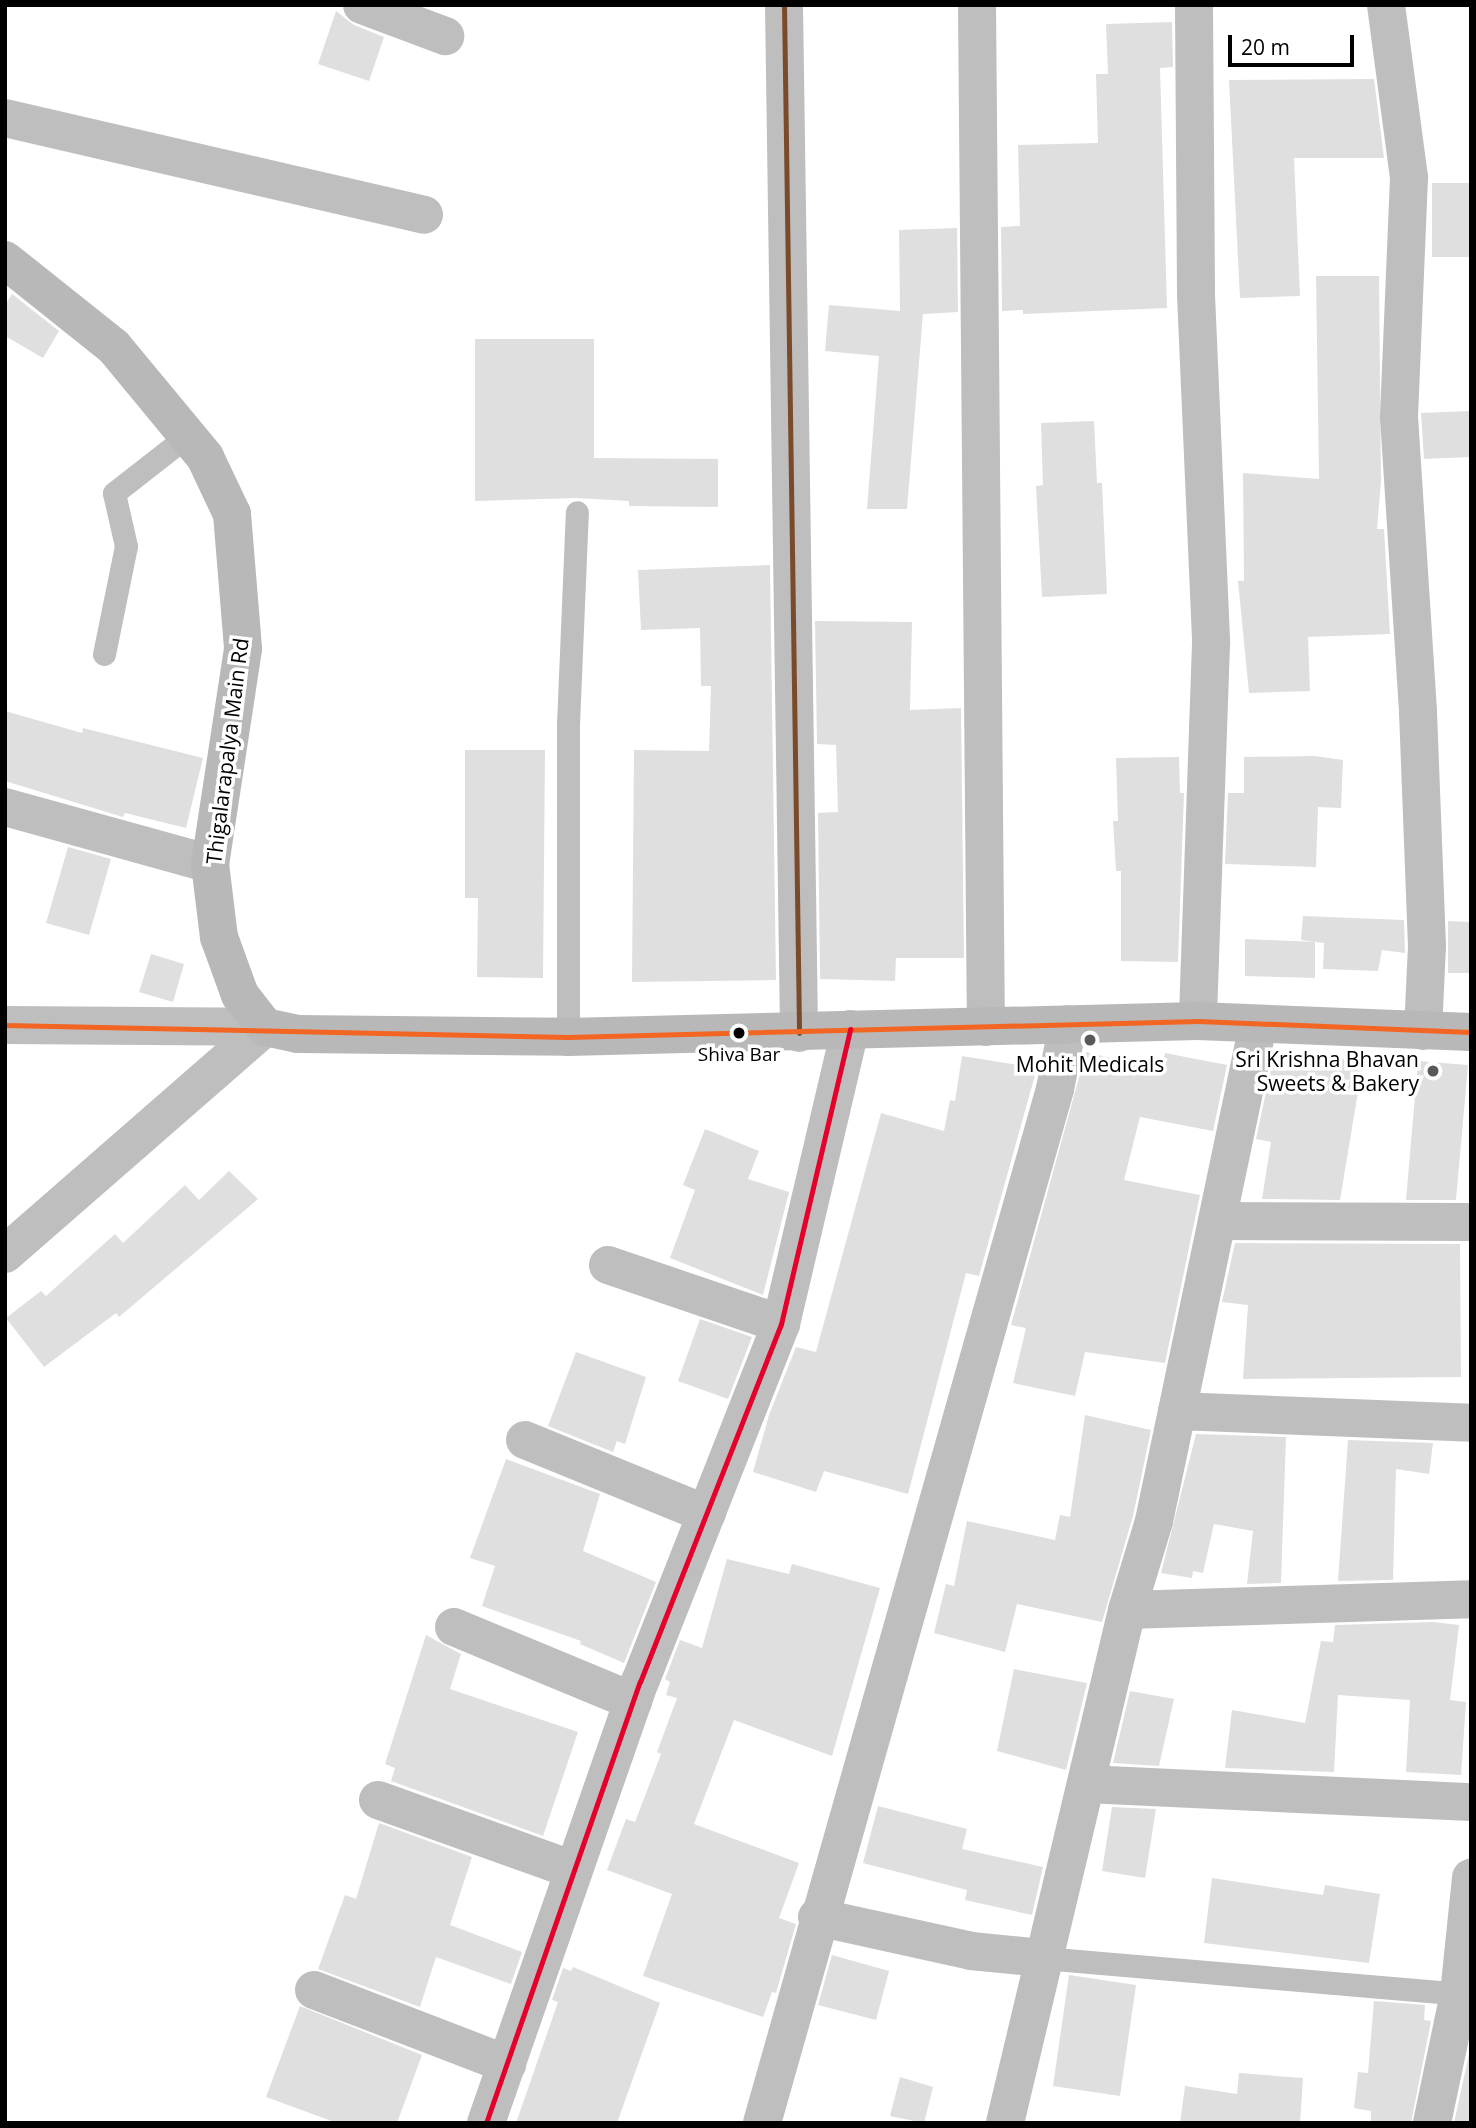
<!DOCTYPE html>
<html>
<head>
<meta charset="utf-8">
<style>
  body { margin:0 }
  #map { position:relative; width:1476px; height:2128px; overflow:hidden; background:#fff; font-family:"Open Sans",sans-serif }
  div>[style] { position:absolute }
  [style*='--x'] { left:calc(var(--x)*1px); top:calc(var(--y)*1px); width:calc(var(--w)*1px); rotate:calc(var(--a)*1deg) }
  .building>* { inset:0; background:#dfdfdf }
  .lane>* { height:23px; margin:-11.5px; padding:0 11.5px; transform-origin:11.5px; border-radius:11.5px; background:#bebebe }
  .street>* { height:38px; margin:-19px; padding:0 19px; transform-origin:19px; border-radius:19px; background:#bebebe }
  .secondary>* { height:38px; margin:-19px; padding:0 19px; transform-origin:19px; border-radius:19px; background:#b8b8b8 }
  .bus-1>* { height:5px; margin:-2.5px; padding:0 2.5px; transform-origin:2.5px; border-radius:2.5px; background:#7a4b2a }
  .bus-2>* { height:5px; margin:-2.5px; padding:0 2.5px; transform-origin:2.5px; border-radius:2.5px; background:#f26522 }
  .bus-3>* { height:5px; margin:-2.5px; padding:0 2.5px; transform-origin:2.5px; border-radius:2.5px; background:#e4002b }
  .dots>* { width:19px; height:19px; translate:-50% -50%; box-sizing:border-box; border:4px solid #fff; border-radius:50% }
  span { translate:-50% -50%; white-space:nowrap; text-align:center; line-height:1.15; -webkit-text-stroke:7px #fff; paint-order:stroke }
  .bus-label { font-size:19px; color:#000 }
  .street-label { font-size:21px; color:#000 }
  .poi-label { font-size:21px; color:#000 }
  .right { translate:-100% -50%; text-align:right }
  .frame { position:absolute; inset:0; border:7px solid #000; pointer-events:none }
  .scale { position:absolute; left:1228px; top:35px; width:126px; height:32px; box-sizing:border-box; border:4px solid #000; border-top:0; padding-left:9px; font-size:21px; line-height:24px; white-space:nowrap; color:#000; -webkit-text-stroke:5px #fff; paint-order:stroke }
</style>
</head>
<body>
<div id="map">
  <div class="building">
    <i style="clip-path:polygon(336px 11px,354px 25px,384px 37px,369px 81px,318px 64px)"></i>
    <i style="clip-path:polygon(1172px 22px,1173px 67px,1160px 68px,1167px 308px,1023px 314px,1023px 310px,1002px 311px,1001px 227px,1020px 226px,1018px 145px,1098px 143px,1096px 74px,1108px 74px,1106px 24px)"></i>
    <i style="clip-path:polygon(1374px 79px,1384px 158px,1294px 158px,1300px 296px,1240px 298px,1229px 80px)"></i>
    <i style="clip-path:polygon(1432px 183px,1471px 183px,1471px 257px,1432px 257px)"></i>
    <i style="clip-path:polygon(957px 228px,958px 312px,923px 314px,907px 509px,867px 509px,879px 356px,825px 351px,829px 305px,900px 311px,899px 230px)"></i>
    <i style="clip-path:polygon(1316px 276px,1379px 276px,1381px 481px,1377px 529px,1384px 529px,1390px 634px,1308px 637px,1310px 691px,1249px 693px,1238px 581px,1244px 581px,1243px 473px,1319px 479px)"></i>
    <i style="clip-path:polygon(12px 294px,59px 331px,43px 358px,5px 336px,5px 305px)"></i>
    <i style="clip-path:polygon(475px 339px,594px 339px,594px 458px,718px 459px,718px 507px,629px 506px,629px 501px,577px 498px,475px 501px)"></i>
    <i style="clip-path:polygon(1471px 411px,1471px 457px,1424px 459px,1421px 413px)"></i>
    <i style="clip-path:polygon(1094px 421px,1097px 483px,1102px 483px,1107px 594px,1042px 597px,1036px 486px,1043px 485px,1041px 423px)"></i>
    <i style="clip-path:polygon(770px 565px,776px 980px,632px 982px,634px 750px,709px 751px,711px 686px,701px 686px,700px 628px,641px 630px,638px 570px)"></i>
    <i style="clip-path:polygon(815px 621px,912px 622px,910px 710px,961px 708px,964px 958px,896px 958px,895px 981px,820px 979px,818px 813px,838px 812px,836px 745px,817px 744px)"></i>
    <i style="clip-path:polygon(5px 711px,82px 733px,83px 728px,203px 758px,186px 828px,125px 813px,123px 817px,5px 781px)"></i>
    <i style="clip-path:polygon(465px 750px,545px 750px,543px 978px,477px 977px,478px 898px,465px 898px)"></i>
    <i style="clip-path:polygon(1315px 756px,1343px 760px,1341px 808px,1318px 807px,1316px 867px,1225px 864px,1228px 793px,1244px 793px,1244px 757px)"></i>
    <i style="clip-path:polygon(1179px 757px,1180px 793px,1184px 793px,1178px 962px,1121px 961px,1121px 871px,1116px 871px,1113px 821px,1118px 821px,1116px 758px)"></i>
    <i style="clip-path:polygon(68px 847px,111px 859px,89px 935px,46px 923px)"></i>
    <i style="clip-path:polygon(1303px 916px,1404px 920px,1405px 953px,1382px 950px,1378px 971px,1323px 969px,1324px 943px,1315px 942px,1315px 978px,1245px 976px,1245px 939px,1315px 942px,1301px 940px)"></i>
    <i style="clip-path:polygon(1448px 921px,1471px 922px,1471px 973px,1448px 973px)"></i>
    <i style="clip-path:polygon(151px 954px,184px 964px,173px 1002px,139px 992px)"></i>
    <i style="clip-path:polygon(1086px 1052px,1162px 1070px,1165px 1053px,1227px 1065px,1213px 1131px,1140px 1117px,1124px 1180px,1200px 1195px,1165px 1363px,1085px 1352px,1075px 1396px,1013px 1383px,1026px 1328px,1011px 1325px)"></i>
    <i style="clip-path:polygon(1302px 1053px,1363px 1062px,1340px 1200px,1262px 1199px,1271px 1142px,1256px 1139px,1270px 1073px,1275px 1060px,1301px 1064px)"></i>
    <i style="clip-path:polygon(962px 1056px,1037px 1068px,979px 1276px,966px 1273px,908px 1494px,824px 1471px,816px 1492px,753px 1472px,769px 1415px,796px 1347px,816px 1352px,881px 1113px,944px 1131px,950px 1100px,955px 1101px)"></i>
    <i style="clip-path:polygon(1418px 1061px,1468px 1065px,1456px 1200px,1406px 1200px)"></i>
    <i style="clip-path:polygon(705px 1129px,759px 1151px,748px 1179px,789px 1192px,763px 1295px,670px 1258px,695px 1190px,683px 1185px)"></i>
    <i style="clip-path:polygon(229px 1171px,258px 1199px,119px 1317px,116px 1313px,44px 1367px,6px 1318px,41px 1291px,46px 1296px,115px 1234px,123px 1243px,185px 1185px,199px 1200px)"></i>
    <i style="clip-path:polygon(1235px 1243px,1460px 1244px,1461px 1377px,1243px 1379px,1248px 1305px,1222px 1302px)"></i>
    <i style="clip-path:polygon(700px 1319px,752px 1337px,728px 1399px,678px 1381px)"></i>
    <i style="clip-path:polygon(576px 1352px,646px 1377px,625px 1444px,617px 1441px,613px 1452px,548px 1426px)"></i>
    <i style="clip-path:polygon(1085px 1415px,1151px 1430px,1133px 1516px,1102px 1622px,1017px 1604px,1005px 1652px,934px 1633px,946px 1584px,954px 1586px,967px 1521px,1055px 1540px,1060px 1515px,1070px 1517px)"></i>
    <i style="clip-path:polygon(1196px 1434px,1286px 1437px,1281px 1583px,1247px 1584px,1253px 1531px,1214px 1524px,1203px 1573px,1193px 1571px,1192px 1578px,1161px 1573px)"></i>
    <i style="clip-path:polygon(1348px 1440px,1433px 1443px,1429px 1474px,1396px 1469px,1393px 1580px,1338px 1581px)"></i>
    <i style="clip-path:polygon(506px 1459px,600px 1494px,583px 1551px,656px 1582px,624px 1663px,580px 1644px,581px 1641px,482px 1606px,495px 1566px,470px 1558px)"></i>
    <i style="clip-path:polygon(727px 1559px,789px 1574px,792px 1564px,880px 1588px,832px 1756px,734px 1720px,694px 1824px,799px 1863px,779px 1918px,796px 1924px,776px 1993px,772px 1992px,763px 2017px,643px 1976px,672px 1894px,607px 1870px,626px 1819px,635px 1822px,661px 1754px,657px 1752px,677px 1698px,666px 1695px,670px 1682px,665px 1679px,680px 1640px,702px 1648px)"></i>
    <i style="clip-path:polygon(1433px 1622px,1459px 1625px,1450px 1700px,1466px 1702px,1461px 1775px,1406px 1772px,1410px 1700px,1338px 1695px,1334px 1772px,1225px 1768px,1232px 1710px,1305px 1723px,1321px 1641px,1333px 1642px,1335px 1625px)"></i>
    <i style="clip-path:polygon(426px 1635px,461px 1654px,450px 1689px,578px 1732px,543px 1836px,391px 1781px,395px 1768px,385px 1764px)"></i>
    <i style="clip-path:polygon(1014px 1669px,1087px 1683px,1066px 1770px,997px 1751px)"></i>
    <i style="clip-path:polygon(1130px 1691px,1174px 1699px,1159px 1766px,1113px 1763px)"></i>
    <i style="clip-path:polygon(878px 1806px,967px 1829px,962px 1849px,1043px 1867px,1032px 1915px,965px 1900px,967px 1890px,863px 1863px)"></i>
    <i style="clip-path:polygon(1112px 1807px,1156px 1809px,1145px 1878px,1102px 1871px)"></i>
    <i style="clip-path:polygon(379px 1823px,472px 1857px,450px 1925px,522px 1952px,511px 1984px,436px 1957px,420px 2007px,318px 1969px,345px 1895px,356px 1899px)"></i>
    <i style="clip-path:polygon(1212px 1878px,1323px 1895px,1325px 1885px,1380px 1894px,1369px 1963px,1204px 1943px)"></i>
    <i style="clip-path:polygon(832px 1955px,889px 1971px,876px 2020px,818px 2005px)"></i>
    <i style="clip-path:polygon(573px 1967px,660px 2003px,617px 2123px,516px 2123px,558px 2002px,552px 2000px,563px 1968px,571px 1971px)"></i>
    <i style="clip-path:polygon(1069px 1975px,1136px 1985px,1120px 2096px,1053px 2086px)"></i>
    <i style="clip-path:polygon(1374px 2001px,1425px 2005px,1424px 2020px,1431px 2021px,1411px 2123px,1371px 2123px,1371px 2111px,1354px 2108px,1358px 2072px,1368px 2073px)"></i>
    <i style="clip-path:polygon(300px 2006px,422px 2055px,397px 2123px,337px 2123px,266px 2097px)"></i>
    <i style="clip-path:polygon(1471px 2045px,1471px 2123px,1454px 2123px)"></i>
    <i style="clip-path:polygon(1239px 2073px,1303px 2078px,1300px 2123px,1180px 2123px,1185px 2086px,1237px 2094px)"></i>
    <i style="clip-path:polygon(900px 2077px,933px 2087px,924px 2123px,890px 2116px)"></i>
  </div>
  <div class="lane">
    <i style="--x:104;--y:654;--w:110;--a:-78.5"></i>
    <i style="--x:126;--y:546;--w:54;--a:-102.8"></i>
    <i style="--x:114;--y:493;--w:93;--a:-38"></i>
    <i style="--x:568;--y:1037;--w:313;--a:-90"></i>
    <i style="--x:568;--y:724;--w:212;--a:-87.6"></i>
    <i style="--x:1043;--y:1958;--w:430;--a:4.9"></i>
  </div>
  <div class="street">
    <i style="--x:362;--y:5;--w:89;--a:20.5"></i>
    <i style="--x:784;--y:5;--w:1028;--a:89.16"></i>
    <i style="--x:977;--y:5;--w:1022;--a:89.5"></i>
    <i style="--x:1194;--y:5;--w:290;--a:89.6"></i>
    <i style="--x:1196;--y:295;--w:349;--a:87.5"></i>
    <i style="--x:1211;--y:644;--w:377;--a:92"></i>
    <i style="--x:1386;--y:5;--w:175;--a:82.4"></i>
    <i style="--x:1409;--y:178;--w:239;--a:92.4"></i>
    <i style="--x:1399;--y:417;--w:296;--a:86.3"></i>
    <i style="--x:1418;--y:712;--w:234;--a:87.8"></i>
    <i style="--x:1427;--y:946;--w:85;--a:92.7"></i>
    <i style="--x:5;--y:118;--w:430;--a:13"></i>
    <i style="--x:5;--y:807;--w:213;--a:15.5"></i>
    <i style="--x:5;--y:1025;--w:260;--a:0.4"></i>
    <i style="--x:1217;--y:1221;--w:254;--a:0.2"></i>
    <i style="--x:5;--y:1254;--w:345;--a:-41.1"></i>
    <i style="--x:608;--y:1265;--w:183;--a:18.8"></i>
    <i style="--x:1177;--y:1411;--w:294;--a:2.3"></i>
    <i style="--x:525;--y:1440;--w:196;--a:22.2"></i>
    <i style="--x:1127;--y:1610;--w:344;--a:-1.8"></i>
    <i style="--x:454;--y:1627;--w:194;--a:22.5"></i>
    <i style="--x:1086;--y:1784;--w:385;--a:2.7"></i>
    <i style="--x:378;--y:1800;--w:208;--a:19.7"></i>
    <i style="--x:817;--y:1917;--w:158;--a:12.4"></i>
    <i style="--x:971;--y:1951;--w:72;--a:5.6"></i>
    <i style="--x:314;--y:1990;--w:207;--a:21"></i>
    <i style="--x:486;--y:2123;--w:467;--a:-70.8"></i>
    <i style="--x:640;--y:1682;--w:385;--a:-68.5"></i>
    <i style="--x:781;--y:1324;--w:303;--a:-76.8"></i>
    <i style="--x:762;--y:2123;--w:1075;--a:-74.18"></i>
    <i style="--x:1055;--y:1089;--w:66;--a:-78.7"></i>
    <i style="--x:1005;--y:2123;--w:527;--a:-76.62"></i>
    <i style="--x:1127;--y:1610;--w:93;--a:-73.1"></i>
    <i style="--x:1154;--y:1521;--w:507;--a:-78.16"></i>
    <i style="--x:1432;--y:2123;--w:132;--a:-78.2"></i>
    <i style="--x:1459;--y:1994;--w:117;--a:-84.1"></i>
  </div>
  <div class="secondary">
    <i style="--x:5;--y:260;--w:139;--a:38.6"></i>
    <i style="--x:114;--y:347;--w:143;--a:50.4"></i>
    <i style="--x:205;--y:457;--w:63;--a:64.7"></i>
    <i style="--x:232;--y:514;--w:135;--a:85.3"></i>
    <i style="--x:243;--y:649;--w:218;--a:98.7"></i>
    <i style="--x:210;--y:864;--w:74;--a:83"></i>
    <i style="--x:219;--y:937;--w:62;--a:70.1"></i>
    <i style="--x:240;--y:995;--w:41;--a:52"></i>
    <i style="--x:265;--y:1027;--w:33;--a:12"></i>
    <i style="--x:297;--y:1034;--w:271;--a:0.6"></i>
    <i style="--x:568;--y:1037;--w:630;--a:-1.45"></i>
    <i style="--x:1198;--y:1021;--w:273;--a:2.3"></i>
  </div>
  <div class="bus-1">
    <i style="--x:784;--y:5;--w:1028;--a:89.16"></i>
  </div>
  <div class="bus-2">
    <i style="--x:5;--y:1025;--w:563;--a:1.22"></i>
    <i style="--x:568;--y:1037;--w:630;--a:-1.45"></i>
    <i style="--x:1198;--y:1021;--w:273;--a:2.3"></i>
  </div>
  <div class="bus-3">
    <i style="--x:486;--y:2123;--w:467;--a:-70.8"></i>
    <i style="--x:640;--y:1682;--w:385;--a:-68.5"></i>
    <i style="--x:781;--y:1324;--w:303;--a:-76.8"></i>
  </div>
  <div class="dots">
    <i style="left:739px;top:1033px;background:#000"></i>
    <i style="left:1090px;top:1040px;background:#595959"></i>
    <i style="left:1433px;top:1071px;background:#595959"></i>
  </div>
  <div class="bus-label">
    <span style="left:739px;top:1055px">Shiva Bar</span>
  </div>
  <div class="street-label">
    <span style="left:227px;top:751px;rotate:-83deg">Thigalarapalya Main Rd</span>
  </div>
  <div class="poi-label">
    <span class="right" style="left:1419px;top:1071px">Sri Krishna Bhavan<br>Sweets &amp; Bakery</span>
    <span style="left:1090px;top:1064px">Mohit Medicals</span>
  </div>
  <div class="frame"></div>
  <div class="scale">20 m</div>
</div>
</body>
</html>
